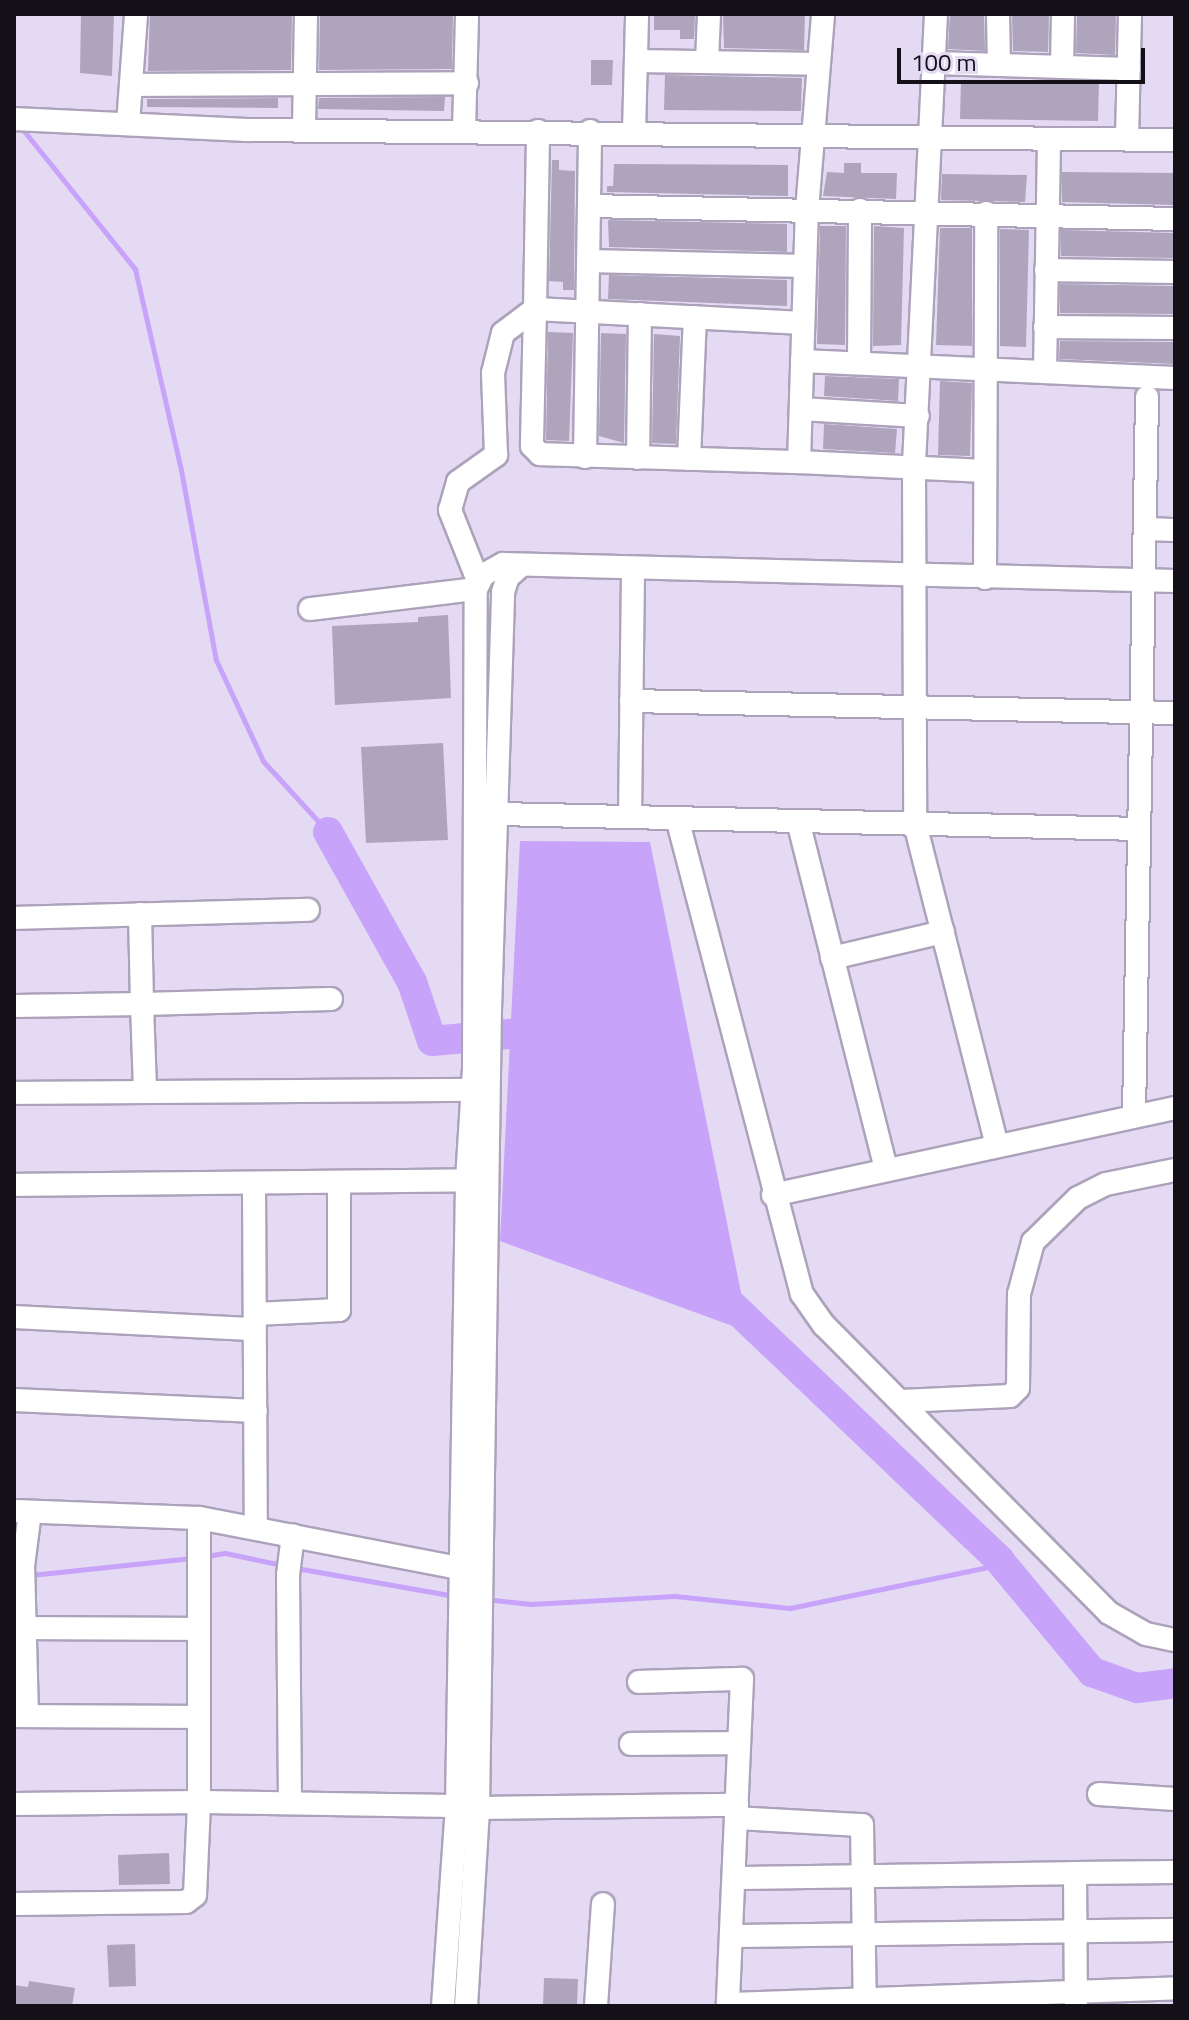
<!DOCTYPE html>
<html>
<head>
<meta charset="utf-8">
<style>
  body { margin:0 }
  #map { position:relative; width:1189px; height:2020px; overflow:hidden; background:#e4daf3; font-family:"Titillium Web",sans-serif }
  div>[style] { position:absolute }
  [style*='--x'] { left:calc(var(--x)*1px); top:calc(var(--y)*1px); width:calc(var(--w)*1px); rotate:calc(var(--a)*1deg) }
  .water>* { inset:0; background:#c7a3fa }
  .stream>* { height:5px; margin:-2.5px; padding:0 2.5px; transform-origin:2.5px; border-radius:2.5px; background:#c7a3fa }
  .river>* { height:30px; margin:-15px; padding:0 15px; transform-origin:15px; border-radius:15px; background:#c7a3fa }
  .building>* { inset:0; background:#aea5bd }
  .roads { filter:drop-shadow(2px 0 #aca3bb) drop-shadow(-2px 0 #aca3bb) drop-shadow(0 2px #aca3bb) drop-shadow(0 -2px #aca3bb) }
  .minor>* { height:22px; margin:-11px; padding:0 11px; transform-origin:11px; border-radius:11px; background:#fff }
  span { translate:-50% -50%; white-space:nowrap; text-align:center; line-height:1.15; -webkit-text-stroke:8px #e4daf3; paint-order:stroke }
  .frame { position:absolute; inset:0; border:16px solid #131018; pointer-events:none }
  .scale { position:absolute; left:897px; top:48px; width:248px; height:36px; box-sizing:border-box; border:4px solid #131018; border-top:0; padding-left:10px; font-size:24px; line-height:28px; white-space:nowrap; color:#131018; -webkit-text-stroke:6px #e4daf3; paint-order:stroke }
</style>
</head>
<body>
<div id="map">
  <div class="water">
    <i style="clip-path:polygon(520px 841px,650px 842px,749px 1332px,500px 1241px)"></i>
  </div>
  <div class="stream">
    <i style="--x:20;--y:126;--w:184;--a:51.2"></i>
    <i style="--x:135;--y:269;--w:206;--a:77.1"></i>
    <i style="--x:181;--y:470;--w:193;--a:79.6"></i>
    <i style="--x:216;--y:660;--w:111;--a:65"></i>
    <i style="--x:263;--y:761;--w:96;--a:47.5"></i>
    <i style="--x:206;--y:1556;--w:19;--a:-9"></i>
    <i style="--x:225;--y:1553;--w:58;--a:11.9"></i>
    <i style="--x:296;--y:1568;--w:161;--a:10"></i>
    <i style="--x:31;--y:1575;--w:162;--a:-6"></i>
    <i style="--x:485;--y:1599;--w:46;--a:6.2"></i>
    <i style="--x:531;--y:1604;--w:144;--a:-3.2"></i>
    <i style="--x:675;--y:1596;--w:116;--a:6"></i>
    <i style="--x:790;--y:1608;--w:217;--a:-11.7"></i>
  </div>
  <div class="river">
    <i style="--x:328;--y:832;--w:172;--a:60.8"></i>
    <i style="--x:412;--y:982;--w:62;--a:71.3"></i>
    <i style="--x:432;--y:1041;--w:121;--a:-5.2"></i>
    <i style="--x:717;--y:1291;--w:390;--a:43.6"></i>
    <i style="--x:999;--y:1560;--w:146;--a:50.3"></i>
    <i style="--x:1092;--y:1672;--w:48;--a:19.6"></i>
    <i style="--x:1137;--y:1688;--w:38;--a:-7"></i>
  </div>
  <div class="building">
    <i style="clip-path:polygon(81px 14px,114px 14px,112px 76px,80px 73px)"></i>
    <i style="clip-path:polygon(150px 14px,292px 14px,291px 70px,148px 71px)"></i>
    <i style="clip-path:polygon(320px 14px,453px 14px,452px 69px,319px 70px)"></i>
    <i style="clip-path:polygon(654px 14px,695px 14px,694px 39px,680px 39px,680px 30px,654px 30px)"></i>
    <i style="clip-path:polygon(723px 14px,805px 14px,804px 50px,724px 48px)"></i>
    <i style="clip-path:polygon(950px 14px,984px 14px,985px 51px,948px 49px)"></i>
    <i style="clip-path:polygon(1012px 14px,1049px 14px,1048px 52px,1013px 51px)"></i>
    <i style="clip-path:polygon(1077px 14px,1116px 14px,1115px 55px,1076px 53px)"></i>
    <i style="clip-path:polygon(591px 60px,613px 60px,612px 85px,591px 85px)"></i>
    <i style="clip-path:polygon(665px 75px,802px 78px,801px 111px,664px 110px)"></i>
    <i style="clip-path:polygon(961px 80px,1099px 82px,1098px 121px,960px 119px)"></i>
    <i style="clip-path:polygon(445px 97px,444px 111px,318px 109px,319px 98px)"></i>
    <i style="clip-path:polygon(278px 98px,278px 108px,147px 107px,147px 99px)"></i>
    <i style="clip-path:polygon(552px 160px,559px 160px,559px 170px,575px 171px,574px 290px,563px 290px,563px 282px,549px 281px)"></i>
    <i style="clip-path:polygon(844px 163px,861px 163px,861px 173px,897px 173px,896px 199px,823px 196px,827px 172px,844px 173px)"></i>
    <i style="clip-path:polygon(614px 164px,788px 165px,788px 196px,607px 192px,607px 186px,613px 186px)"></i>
    <i style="clip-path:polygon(1062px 172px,1175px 173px,1175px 205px,1062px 202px)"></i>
    <i style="clip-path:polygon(942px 174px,1027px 175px,1025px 202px,941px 200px)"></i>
    <i style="clip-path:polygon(608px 220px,787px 224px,787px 252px,609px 247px)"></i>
    <i style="clip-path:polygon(820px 226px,846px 226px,845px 345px,817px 344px)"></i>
    <i style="clip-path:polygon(874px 226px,904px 228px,901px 345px,873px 346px)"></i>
    <i style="clip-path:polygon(940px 228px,972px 228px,972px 346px,936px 345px)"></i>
    <i style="clip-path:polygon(1000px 229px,1029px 230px,1026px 347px,1000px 346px)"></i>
    <i style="clip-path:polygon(1061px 230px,1175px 233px,1175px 258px,1061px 256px)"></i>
    <i style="clip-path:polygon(609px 275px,787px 280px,787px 306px,608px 299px)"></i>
    <i style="clip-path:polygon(1060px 284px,1175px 286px,1175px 314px,1060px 313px)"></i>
    <i style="clip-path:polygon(548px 332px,573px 333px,569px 441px,546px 440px)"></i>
    <i style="clip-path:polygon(601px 333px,626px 334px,624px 443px,599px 436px)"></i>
    <i style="clip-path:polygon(654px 334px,680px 336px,676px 444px,652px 443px)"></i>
    <i style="clip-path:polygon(1060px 341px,1175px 342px,1175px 364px,1059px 359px)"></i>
    <i style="clip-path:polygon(825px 376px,899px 379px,898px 401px,824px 396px)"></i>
    <i style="clip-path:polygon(940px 381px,972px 383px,970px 456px,938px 455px)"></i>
    <i style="clip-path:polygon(824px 424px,897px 429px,895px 453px,823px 449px)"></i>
    <i style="clip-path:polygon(448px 615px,451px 698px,335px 705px,332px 626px,418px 622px,418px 617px)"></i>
    <i style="clip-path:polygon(443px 743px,448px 840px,366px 843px,361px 747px)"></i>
    <i style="clip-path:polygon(169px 1853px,170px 1884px,119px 1885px,118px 1855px)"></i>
    <i style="clip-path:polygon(135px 1944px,136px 1986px,109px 1987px,107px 1945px)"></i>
    <i style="clip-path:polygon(544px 1978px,578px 1979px,577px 2006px,543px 2006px)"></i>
    <i style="clip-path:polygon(29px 1981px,75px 1988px,72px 2006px,14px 2006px,14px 1985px,28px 1987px)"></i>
  </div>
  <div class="roads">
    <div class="minor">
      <i style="--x:936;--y:14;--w:455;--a:92.8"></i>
      <i style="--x:914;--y:468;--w:356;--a:89.8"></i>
      <i style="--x:915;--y:824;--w:332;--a:75.7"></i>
      <i style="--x:998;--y:14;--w:51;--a:88.9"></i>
      <i style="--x:636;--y:61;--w:183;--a:0.9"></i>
      <i style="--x:707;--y:62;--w:48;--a:-87.6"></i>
      <i style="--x:935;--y:63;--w:194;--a:1.8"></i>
      <i style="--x:1062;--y:67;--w:53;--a:-88.9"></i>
      <i style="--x:131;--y:85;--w:336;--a:-0.3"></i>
      <i style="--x:14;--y:119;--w:233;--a:2.7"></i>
      <i style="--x:247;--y:130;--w:928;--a:0.62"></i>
      <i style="--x:128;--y:124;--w:110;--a:-85.8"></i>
      <i style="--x:304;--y:128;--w:114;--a:-89"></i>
      <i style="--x:464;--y:131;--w:117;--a:-88.5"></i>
      <i style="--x:634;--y:132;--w:118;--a:-88.5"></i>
      <i style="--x:1127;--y:138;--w:124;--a:-88.6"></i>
      <i style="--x:589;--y:206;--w:586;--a:1.27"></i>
      <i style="--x:588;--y:261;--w:217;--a:1.3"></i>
      <i style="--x:1046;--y:270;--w:129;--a:0.9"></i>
      <i style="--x:803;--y:323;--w:268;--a:-177"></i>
      <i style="--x:535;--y:309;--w:137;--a:91.3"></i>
      <i style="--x:532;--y:446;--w:11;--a:45"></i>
      <i style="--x:540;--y:454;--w:259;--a:1.8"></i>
      <i style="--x:799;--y:462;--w:252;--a:-88.2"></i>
      <i style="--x:807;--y:210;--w:197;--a:-85.3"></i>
      <i style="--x:1045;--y:327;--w:130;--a:0.4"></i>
      <i style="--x:802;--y:361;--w:373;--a:2.6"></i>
      <i style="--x:859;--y:363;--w:153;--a:-89.6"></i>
      <i style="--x:1045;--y:372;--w:233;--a:-89"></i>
      <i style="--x:801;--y:409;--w:117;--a:3.4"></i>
      <i style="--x:585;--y:457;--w:326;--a:-89.1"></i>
      <i style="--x:638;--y:458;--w:144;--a:-89.2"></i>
      <i style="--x:689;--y:459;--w:142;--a:-87.6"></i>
      <i style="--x:799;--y:462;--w:186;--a:2.8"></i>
      <i style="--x:1145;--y:529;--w:30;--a:2"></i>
      <i style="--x:985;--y:578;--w:365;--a:-89.8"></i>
      <i style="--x:479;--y:583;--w:79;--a:-111.7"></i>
      <i style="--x:450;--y:510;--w:29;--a:-74"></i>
      <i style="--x:458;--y:482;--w:47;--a:-35.4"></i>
      <i style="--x:496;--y:455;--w:82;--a:-92.1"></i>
      <i style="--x:493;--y:373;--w:41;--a:-76"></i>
      <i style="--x:503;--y:333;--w:40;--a:-37"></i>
      <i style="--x:535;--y:309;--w:178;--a:-89"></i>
      <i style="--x:310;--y:609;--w:167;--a:-6.9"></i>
      <i style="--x:631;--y:701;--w:544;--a:1.26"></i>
      <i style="--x:499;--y:814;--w:639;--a:1.34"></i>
      <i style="--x:630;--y:817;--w:246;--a:-89.3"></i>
      <i style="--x:677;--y:818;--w:492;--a:75.3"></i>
      <i style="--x:802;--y:1294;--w:38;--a:55"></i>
      <i style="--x:824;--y:1325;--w:405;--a:45.3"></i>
      <i style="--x:1109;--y:1613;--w:43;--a:29.6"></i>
      <i style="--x:1146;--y:1634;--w:30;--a:12"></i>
      <i style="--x:798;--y:821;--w:360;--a:75.8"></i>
      <i style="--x:140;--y:914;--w:90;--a:88.7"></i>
      <i style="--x:142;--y:1004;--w:189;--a:-1.5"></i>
      <i style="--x:14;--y:918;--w:294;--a:-1.6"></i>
      <i style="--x:832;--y:958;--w:114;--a:-13.2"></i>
      <i style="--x:14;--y:1006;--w:128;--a:-0.9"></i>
      <i style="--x:142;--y:1004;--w:88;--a:88"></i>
      <i style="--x:14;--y:1093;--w:458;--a:-0.4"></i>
      <i style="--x:1134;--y:1115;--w:718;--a:-88.96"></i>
      <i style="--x:254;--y:1183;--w:343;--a:89.7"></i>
      <i style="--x:14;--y:1185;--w:453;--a:-0.6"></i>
      <i style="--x:773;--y:1195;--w:411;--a:-12.2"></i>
      <i style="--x:255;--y:1314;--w:84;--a:-2.7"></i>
      <i style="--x:339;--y:1310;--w:128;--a:-90"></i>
      <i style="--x:14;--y:1317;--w:241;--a:2.9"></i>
      <i style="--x:14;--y:1400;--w:242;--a:2.6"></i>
      <i style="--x:901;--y:1401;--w:109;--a:-2.6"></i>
      <i style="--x:1010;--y:1396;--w:11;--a:-45"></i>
      <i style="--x:1018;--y:1388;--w:94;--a:-89.4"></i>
      <i style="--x:1019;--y:1294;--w:54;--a:-74.9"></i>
      <i style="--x:1033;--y:1242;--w:63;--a:-44.4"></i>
      <i style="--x:1078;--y:1198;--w:31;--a:-27"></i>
      <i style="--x:1106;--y:1184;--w:70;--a:-11.5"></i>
      <i style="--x:14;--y:1511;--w:185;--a:2.2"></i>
      <i style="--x:199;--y:1518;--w:281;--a:10.9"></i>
      <i style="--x:25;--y:1628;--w:174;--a:0.3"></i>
      <i style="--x:639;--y:1682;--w:103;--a:-1.7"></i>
      <i style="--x:742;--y:1679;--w:327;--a:92.5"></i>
      <i style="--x:15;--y:1716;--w:184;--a:0.3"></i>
      <i style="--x:27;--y:1716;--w:150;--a:-91.5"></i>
      <i style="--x:23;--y:1566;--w:54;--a:-82.6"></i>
      <i style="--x:631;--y:1744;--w:108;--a:-0.5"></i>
      <i style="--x:1099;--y:1794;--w:76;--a:3.8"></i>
      <i style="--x:290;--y:1803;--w:228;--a:-90.5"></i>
      <i style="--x:288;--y:1575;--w:40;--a:-82.9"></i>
      <i style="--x:14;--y:1804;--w:185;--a:-0.6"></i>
      <i style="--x:199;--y:1802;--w:284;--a:-90"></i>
      <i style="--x:478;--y:1808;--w:259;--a:-0.7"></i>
      <i style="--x:736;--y:1818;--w:126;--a:3.2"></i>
      <i style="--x:862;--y:1825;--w:181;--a:89.1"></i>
      <i style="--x:1075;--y:1873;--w:100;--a:-0.6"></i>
      <i style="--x:734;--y:1878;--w:341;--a:-0.8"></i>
      <i style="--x:1075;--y:1873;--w:133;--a:89.6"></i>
      <i style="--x:14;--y:1904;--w:172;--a:-0.7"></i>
      <i style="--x:186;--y:1902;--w:11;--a:-38"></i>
      <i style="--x:195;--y:1895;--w:93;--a:-87.5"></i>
      <i style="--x:199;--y:1802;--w:258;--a:0.9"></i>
      <i style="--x:731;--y:1936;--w:444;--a:-0.8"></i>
      <i style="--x:728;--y:2004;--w:447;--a:-2"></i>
      <i style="--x:443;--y:2006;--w:200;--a:-86"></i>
      <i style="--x:457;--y:1806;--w:626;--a:-89.08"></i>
      <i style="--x:467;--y:1180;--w:111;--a:-86.4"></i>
      <i style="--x:474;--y:1069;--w:480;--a:-89.8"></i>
      <i style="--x:476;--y:589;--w:16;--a:-63"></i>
      <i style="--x:483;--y:575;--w:23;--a:-29"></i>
      <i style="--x:503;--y:564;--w:672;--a:1.45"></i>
      <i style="--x:466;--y:2006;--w:198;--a:-86.5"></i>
      <i style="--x:478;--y:1808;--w:797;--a:-89.14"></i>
      <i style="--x:490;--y:1011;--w:419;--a:-88.2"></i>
      <i style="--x:503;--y:592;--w:16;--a:-72"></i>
      <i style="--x:508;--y:577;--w:15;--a:-42"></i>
      <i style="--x:596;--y:2006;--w:102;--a:-86.1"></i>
    </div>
  </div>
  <div class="frame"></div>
  <div class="scale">100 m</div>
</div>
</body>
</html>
